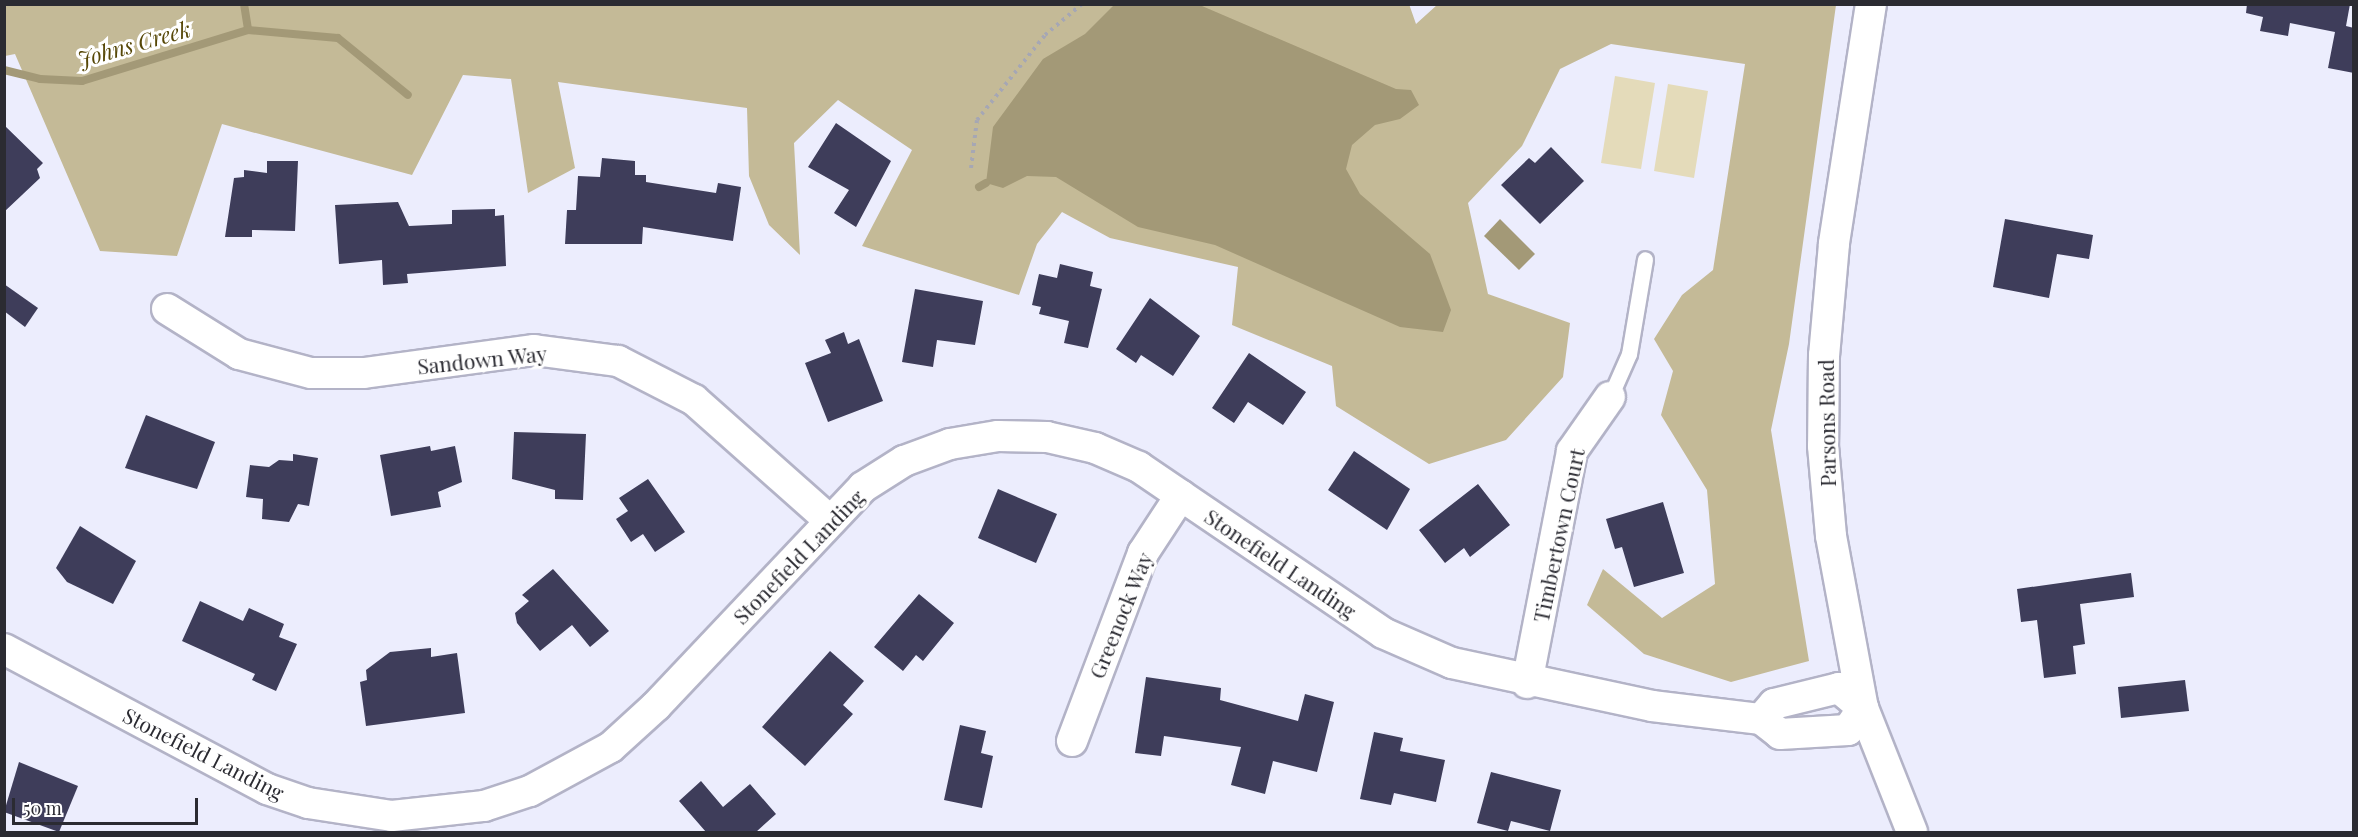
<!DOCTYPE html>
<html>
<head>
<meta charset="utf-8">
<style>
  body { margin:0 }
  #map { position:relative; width:2358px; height:837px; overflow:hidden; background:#ecedfd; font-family:"Playfair Display",serif }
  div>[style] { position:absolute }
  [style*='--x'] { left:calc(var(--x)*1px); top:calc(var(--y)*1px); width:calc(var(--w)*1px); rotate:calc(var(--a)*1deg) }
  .green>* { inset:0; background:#e4dbba }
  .forest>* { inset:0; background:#c4ba97 }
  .water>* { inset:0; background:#a39977 }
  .stream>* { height:8px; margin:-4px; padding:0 4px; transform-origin:4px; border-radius:4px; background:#a39977 }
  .building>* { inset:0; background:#3e3d5a }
  .path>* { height:4px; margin-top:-2px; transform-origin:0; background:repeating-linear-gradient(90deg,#a6a7b4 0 3px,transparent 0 7.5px) }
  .roads { filter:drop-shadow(2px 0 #b3b3c7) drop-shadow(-2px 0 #b3b3c7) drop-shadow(0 2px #b3b3c7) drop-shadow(0 -2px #b3b3c7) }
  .lane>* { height:15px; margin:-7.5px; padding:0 7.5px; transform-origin:7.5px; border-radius:7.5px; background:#fff }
  .street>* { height:30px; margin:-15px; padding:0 15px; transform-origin:15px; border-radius:15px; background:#fff }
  span { translate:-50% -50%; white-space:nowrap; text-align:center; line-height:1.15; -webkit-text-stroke:6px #fff; paint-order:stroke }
  .street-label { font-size:21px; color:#2b2b32 }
  .water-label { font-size:22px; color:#564707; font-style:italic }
  .frame { position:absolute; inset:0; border:6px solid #2b2b32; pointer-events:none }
  .scale { position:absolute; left:12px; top:798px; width:186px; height:27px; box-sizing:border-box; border:3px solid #2b2b32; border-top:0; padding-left:8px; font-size:18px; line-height:21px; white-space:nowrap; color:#2b2b32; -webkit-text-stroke:4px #fff; paint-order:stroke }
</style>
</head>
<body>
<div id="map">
  <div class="green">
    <i style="clip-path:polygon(1615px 76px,1655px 83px,1641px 169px,1601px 163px)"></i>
    <i style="clip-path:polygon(1668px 84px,1708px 91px,1694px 178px,1654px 171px)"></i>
  </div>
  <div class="forest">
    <i style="clip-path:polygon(5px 4px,1409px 4px,1416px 24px,1437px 5px,1836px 5px,1789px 344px,1771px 430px,1809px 661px,1731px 682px,1644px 654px,1587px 605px,1603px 569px,1662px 618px,1715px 584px,1707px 490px,1661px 415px,1673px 371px,1654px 339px,1682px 295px,1713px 270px,1745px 64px,1611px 44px,1560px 69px,1522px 146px,1468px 203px,1488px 294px,1570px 323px,1563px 377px,1506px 440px,1429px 464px,1336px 406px,1332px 366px,1232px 325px,1238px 267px,1110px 238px,1062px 212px,1037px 244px,1019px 295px,862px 246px,912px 150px,838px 100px,794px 143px,800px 255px,769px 225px,749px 176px,747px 108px,558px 82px,575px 168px,528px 193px,511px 79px,463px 75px,412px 175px,222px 124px,177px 256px,100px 251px,15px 54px,5px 56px)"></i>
  </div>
  <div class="water">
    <i style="clip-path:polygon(1115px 4px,1202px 6px,1396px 89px,1411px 90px,1419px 105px,1400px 119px,1375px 125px,1352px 145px,1346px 169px,1360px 194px,1430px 254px,1451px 310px,1443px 332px,1400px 327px,1215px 245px,1138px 227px,1056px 177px,1027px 176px,1003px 188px,986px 183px,993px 127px,1043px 59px,1085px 34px)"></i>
    <i style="clip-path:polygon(1500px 219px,1535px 254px,1519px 270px,1484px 236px)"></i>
  </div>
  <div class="stream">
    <i style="--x:244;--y:4;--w:26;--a:81"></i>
    <i style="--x:4;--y:70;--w:37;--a:14"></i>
    <i style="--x:40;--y:79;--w:42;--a:2.7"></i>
    <i style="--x:82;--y:81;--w:174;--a:-17.1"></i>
    <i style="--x:248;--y:30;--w:90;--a:5.1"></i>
    <i style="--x:338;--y:38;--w:90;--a:39.2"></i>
    <i style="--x:979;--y:187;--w:8;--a:-30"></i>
  </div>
  <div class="building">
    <i style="clip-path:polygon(2247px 4px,2350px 4px,2346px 26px,2354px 28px,2354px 73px,2328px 68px,2335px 32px,2290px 23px,2288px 36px,2260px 31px,2263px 17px,2246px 13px)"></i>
    <i style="clip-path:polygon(836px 123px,891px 161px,856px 227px,834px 213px,849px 190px,808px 167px)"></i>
    <i style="clip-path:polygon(4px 125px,43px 163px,37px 169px,40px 178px,4px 212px)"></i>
    <i style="clip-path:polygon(1551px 147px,1584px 181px,1540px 224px,1501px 185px,1529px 158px,1535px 163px)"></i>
    <i style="clip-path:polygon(602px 158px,635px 161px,635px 175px,646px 175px,646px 182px,716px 193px,718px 183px,741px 187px,733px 241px,643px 227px,642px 244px,565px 244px,567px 210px,576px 210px,578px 176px,600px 177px)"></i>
    <i style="clip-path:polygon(267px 161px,298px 161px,295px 231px,252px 230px,252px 237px,225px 237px,234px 178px,244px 177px,244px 170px,267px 173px)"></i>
    <i style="clip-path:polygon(398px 202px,409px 226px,452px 224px,452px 210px,495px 209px,495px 216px,504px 215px,506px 266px,407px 274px,408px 283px,383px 285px,382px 260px,339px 264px,335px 205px)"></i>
    <i style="clip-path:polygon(2005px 219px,2093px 235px,2089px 259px,2057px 254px,2049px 298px,1993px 287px)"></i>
    <i style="clip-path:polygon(1060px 264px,1093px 272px,1090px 286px,1102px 289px,1088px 348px,1064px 343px,1069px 321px,1039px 314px,1041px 307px,1032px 305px,1039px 274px,1057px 278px)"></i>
    <i style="clip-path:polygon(4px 284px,38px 308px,25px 327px,4px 311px)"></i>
    <i style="clip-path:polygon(915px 289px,983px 301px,975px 345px,937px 340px,933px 367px,902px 362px)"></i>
    <i style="clip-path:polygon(1150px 298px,1200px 336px,1173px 376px,1141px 355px,1136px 363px,1116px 349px)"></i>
    <i style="clip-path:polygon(844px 332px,848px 344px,859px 339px,883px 401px,828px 422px,805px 363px,831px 353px,825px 340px)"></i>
    <i style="clip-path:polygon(1249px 353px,1306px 392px,1283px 425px,1248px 402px,1234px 423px,1212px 408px)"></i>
    <i style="clip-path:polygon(146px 415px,215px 442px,197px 489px,125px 468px)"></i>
    <i style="clip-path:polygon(514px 432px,586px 434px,583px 500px,555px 499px,555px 490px,512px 479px)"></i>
    <i style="clip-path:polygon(430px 446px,431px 451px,455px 446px,462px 482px,438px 492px,441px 507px,391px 516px,380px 455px)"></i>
    <i style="clip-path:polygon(1354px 451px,1410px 489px,1387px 530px,1328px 490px)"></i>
    <i style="clip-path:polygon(293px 454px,318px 458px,309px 506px,298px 504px,289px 522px,262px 519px,263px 499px,246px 497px,250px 465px,269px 467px,279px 460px,293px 461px)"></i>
    <i style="clip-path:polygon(648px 479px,685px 532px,655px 552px,643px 534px,631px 542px,616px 519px,628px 511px,619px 498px)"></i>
    <i style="clip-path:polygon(1478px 484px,1510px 525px,1470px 557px,1464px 548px,1445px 563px,1419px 530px)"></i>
    <i style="clip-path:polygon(998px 489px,1057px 514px,1036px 563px,978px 538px)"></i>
    <i style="clip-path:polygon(1663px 502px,1684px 573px,1634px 587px,1622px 547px,1615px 549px,1606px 519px)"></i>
    <i style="clip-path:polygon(80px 526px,136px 561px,113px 604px,67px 582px,56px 568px)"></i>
    <i style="clip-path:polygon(553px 569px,609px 631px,590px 647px,572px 625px,540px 651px,517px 623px,515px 613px,529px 601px,522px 595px)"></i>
    <i style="clip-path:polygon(2131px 573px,2134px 597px,2080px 604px,2085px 644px,2073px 646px,2076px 674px,2044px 678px,2037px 620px,2021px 622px,2017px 589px)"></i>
    <i style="clip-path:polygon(919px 594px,954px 623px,923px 661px,916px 655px,903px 671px,874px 647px)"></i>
    <i style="clip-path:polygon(200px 601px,243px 621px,249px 608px,284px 624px,279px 637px,297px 644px,276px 691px,252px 680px,255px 674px,182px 641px)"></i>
    <i style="clip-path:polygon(431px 648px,431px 657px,457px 653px,465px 713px,366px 726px,360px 682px,367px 680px,366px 670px,390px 652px)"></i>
    <i style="clip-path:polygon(830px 651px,864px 681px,843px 705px,853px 714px,805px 766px,762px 727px)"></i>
    <i style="clip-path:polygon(1146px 677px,1221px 688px,1220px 700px,1298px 721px,1305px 694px,1334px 702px,1317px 772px,1273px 761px,1265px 794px,1231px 785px,1241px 747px,1164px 736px,1161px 756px,1135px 753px)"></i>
    <i style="clip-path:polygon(2185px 680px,2189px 711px,2121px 718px,2118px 687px)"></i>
    <i style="clip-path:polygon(960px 725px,986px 731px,981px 753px,993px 756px,982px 808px,944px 800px)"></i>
    <i style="clip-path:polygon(1374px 732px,1403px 738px,1400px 751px,1445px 760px,1436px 802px,1394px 793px,1391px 805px,1360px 799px)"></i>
    <i style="clip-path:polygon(19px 762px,78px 786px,59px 832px,4px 812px)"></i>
    <i style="clip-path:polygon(1491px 772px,1561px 790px,1550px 831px,1511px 821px,1508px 831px,1477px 823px)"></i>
    <i style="clip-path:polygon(701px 781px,723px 807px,750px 784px,776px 814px,756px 832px,706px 832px,679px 801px)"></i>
  </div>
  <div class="path">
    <i style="--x:971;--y:168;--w:48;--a:-82.9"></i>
    <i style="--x:977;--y:120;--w:109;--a:-51.3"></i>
    <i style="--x:1045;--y:35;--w:48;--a:-40"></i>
  </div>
  <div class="roads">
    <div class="lane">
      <i style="--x:1610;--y:397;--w:47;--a:-66.2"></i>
      <i style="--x:1629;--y:354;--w:96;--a:-80.4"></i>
    </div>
    <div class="street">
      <i style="--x:1871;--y:4;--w:243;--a:98.8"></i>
      <i style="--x:1834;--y:244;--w:111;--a:95.1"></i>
      <i style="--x:1824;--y:355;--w:91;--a:90.6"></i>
      <i style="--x:1823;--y:446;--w:90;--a:84.9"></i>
      <i style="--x:1831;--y:536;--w:175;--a:79.5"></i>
      <i style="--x:1863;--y:708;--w:133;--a:68.4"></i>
      <i style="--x:167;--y:309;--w:85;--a:32"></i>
      <i style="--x:239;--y:354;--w:74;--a:14.8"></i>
      <i style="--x:311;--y:373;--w:53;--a:0"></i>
      <i style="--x:364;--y:373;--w:172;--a:-7.7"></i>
      <i style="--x:534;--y:350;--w:85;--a:7.5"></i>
      <i style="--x:618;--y:361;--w:85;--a:27.2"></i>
      <i style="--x:694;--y:400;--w:179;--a:41.6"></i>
      <i style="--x:4;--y:649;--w:298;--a:28"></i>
      <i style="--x:267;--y:789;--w:43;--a:18.9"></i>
      <i style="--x:308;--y:803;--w:85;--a:8.8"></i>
      <i style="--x:392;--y:816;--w:93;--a:-6.2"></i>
      <i style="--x:484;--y:806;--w:48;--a:-18.1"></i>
      <i style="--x:530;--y:791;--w:92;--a:-28.5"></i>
      <i style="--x:611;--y:747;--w:61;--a:-42.3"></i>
      <i style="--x:656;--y:706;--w:301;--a:-46.6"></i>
      <i style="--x:863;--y:487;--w:49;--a:-32.4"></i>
      <i style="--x:904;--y:461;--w:49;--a:-20.3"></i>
      <i style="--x:950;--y:444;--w:49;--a:-9.5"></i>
      <i style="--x:998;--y:436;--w:49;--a:1.2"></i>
      <i style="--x:1047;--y:437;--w:49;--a:12.9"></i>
      <i style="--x:1095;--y:448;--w:48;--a:23.4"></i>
      <i style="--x:1139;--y:467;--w:295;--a:34.2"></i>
      <i style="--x:1383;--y:633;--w:75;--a:23.5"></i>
      <i style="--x:1452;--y:663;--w:205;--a:12.1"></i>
      <i style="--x:1652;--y:706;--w:110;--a:6.8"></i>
      <i style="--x:1761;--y:719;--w:24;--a:38"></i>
      <i style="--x:1780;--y:734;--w:68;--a:-3.4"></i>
      <i style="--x:1848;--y:730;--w:27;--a:-56"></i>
      <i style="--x:1527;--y:683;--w:236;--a:-79"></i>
      <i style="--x:1572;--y:451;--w:66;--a:-54.9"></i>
      <i style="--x:1761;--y:719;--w:20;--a:-49"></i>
      <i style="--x:1774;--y:704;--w:67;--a:-13.8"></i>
      <i style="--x:1839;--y:688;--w:31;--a:40"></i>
      <i style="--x:1072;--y:741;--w:201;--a:-69.3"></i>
      <i style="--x:1143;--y:553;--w:69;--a:-56.8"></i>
    </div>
  </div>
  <div class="street-label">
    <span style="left:482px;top:359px;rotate:-6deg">Sandown Way</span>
    <span style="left:1826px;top:423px;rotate:-91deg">Parsons Road</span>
    <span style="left:1558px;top:535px;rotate:-78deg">Timbertown Court</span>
    <span style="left:798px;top:556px;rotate:-46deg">Stonefield Landing</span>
    <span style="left:1281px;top:563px;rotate:34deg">Stonefield Landing</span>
    <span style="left:1120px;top:615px;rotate:-68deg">Greenock Way</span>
    <span style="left:204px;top:753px;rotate:27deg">Stonefield Landing</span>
  </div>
  <div class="water-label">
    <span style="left:134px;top:44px;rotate:-16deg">Johns Creek</span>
  </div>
  <div class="frame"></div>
  <div class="scale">50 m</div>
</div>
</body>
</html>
